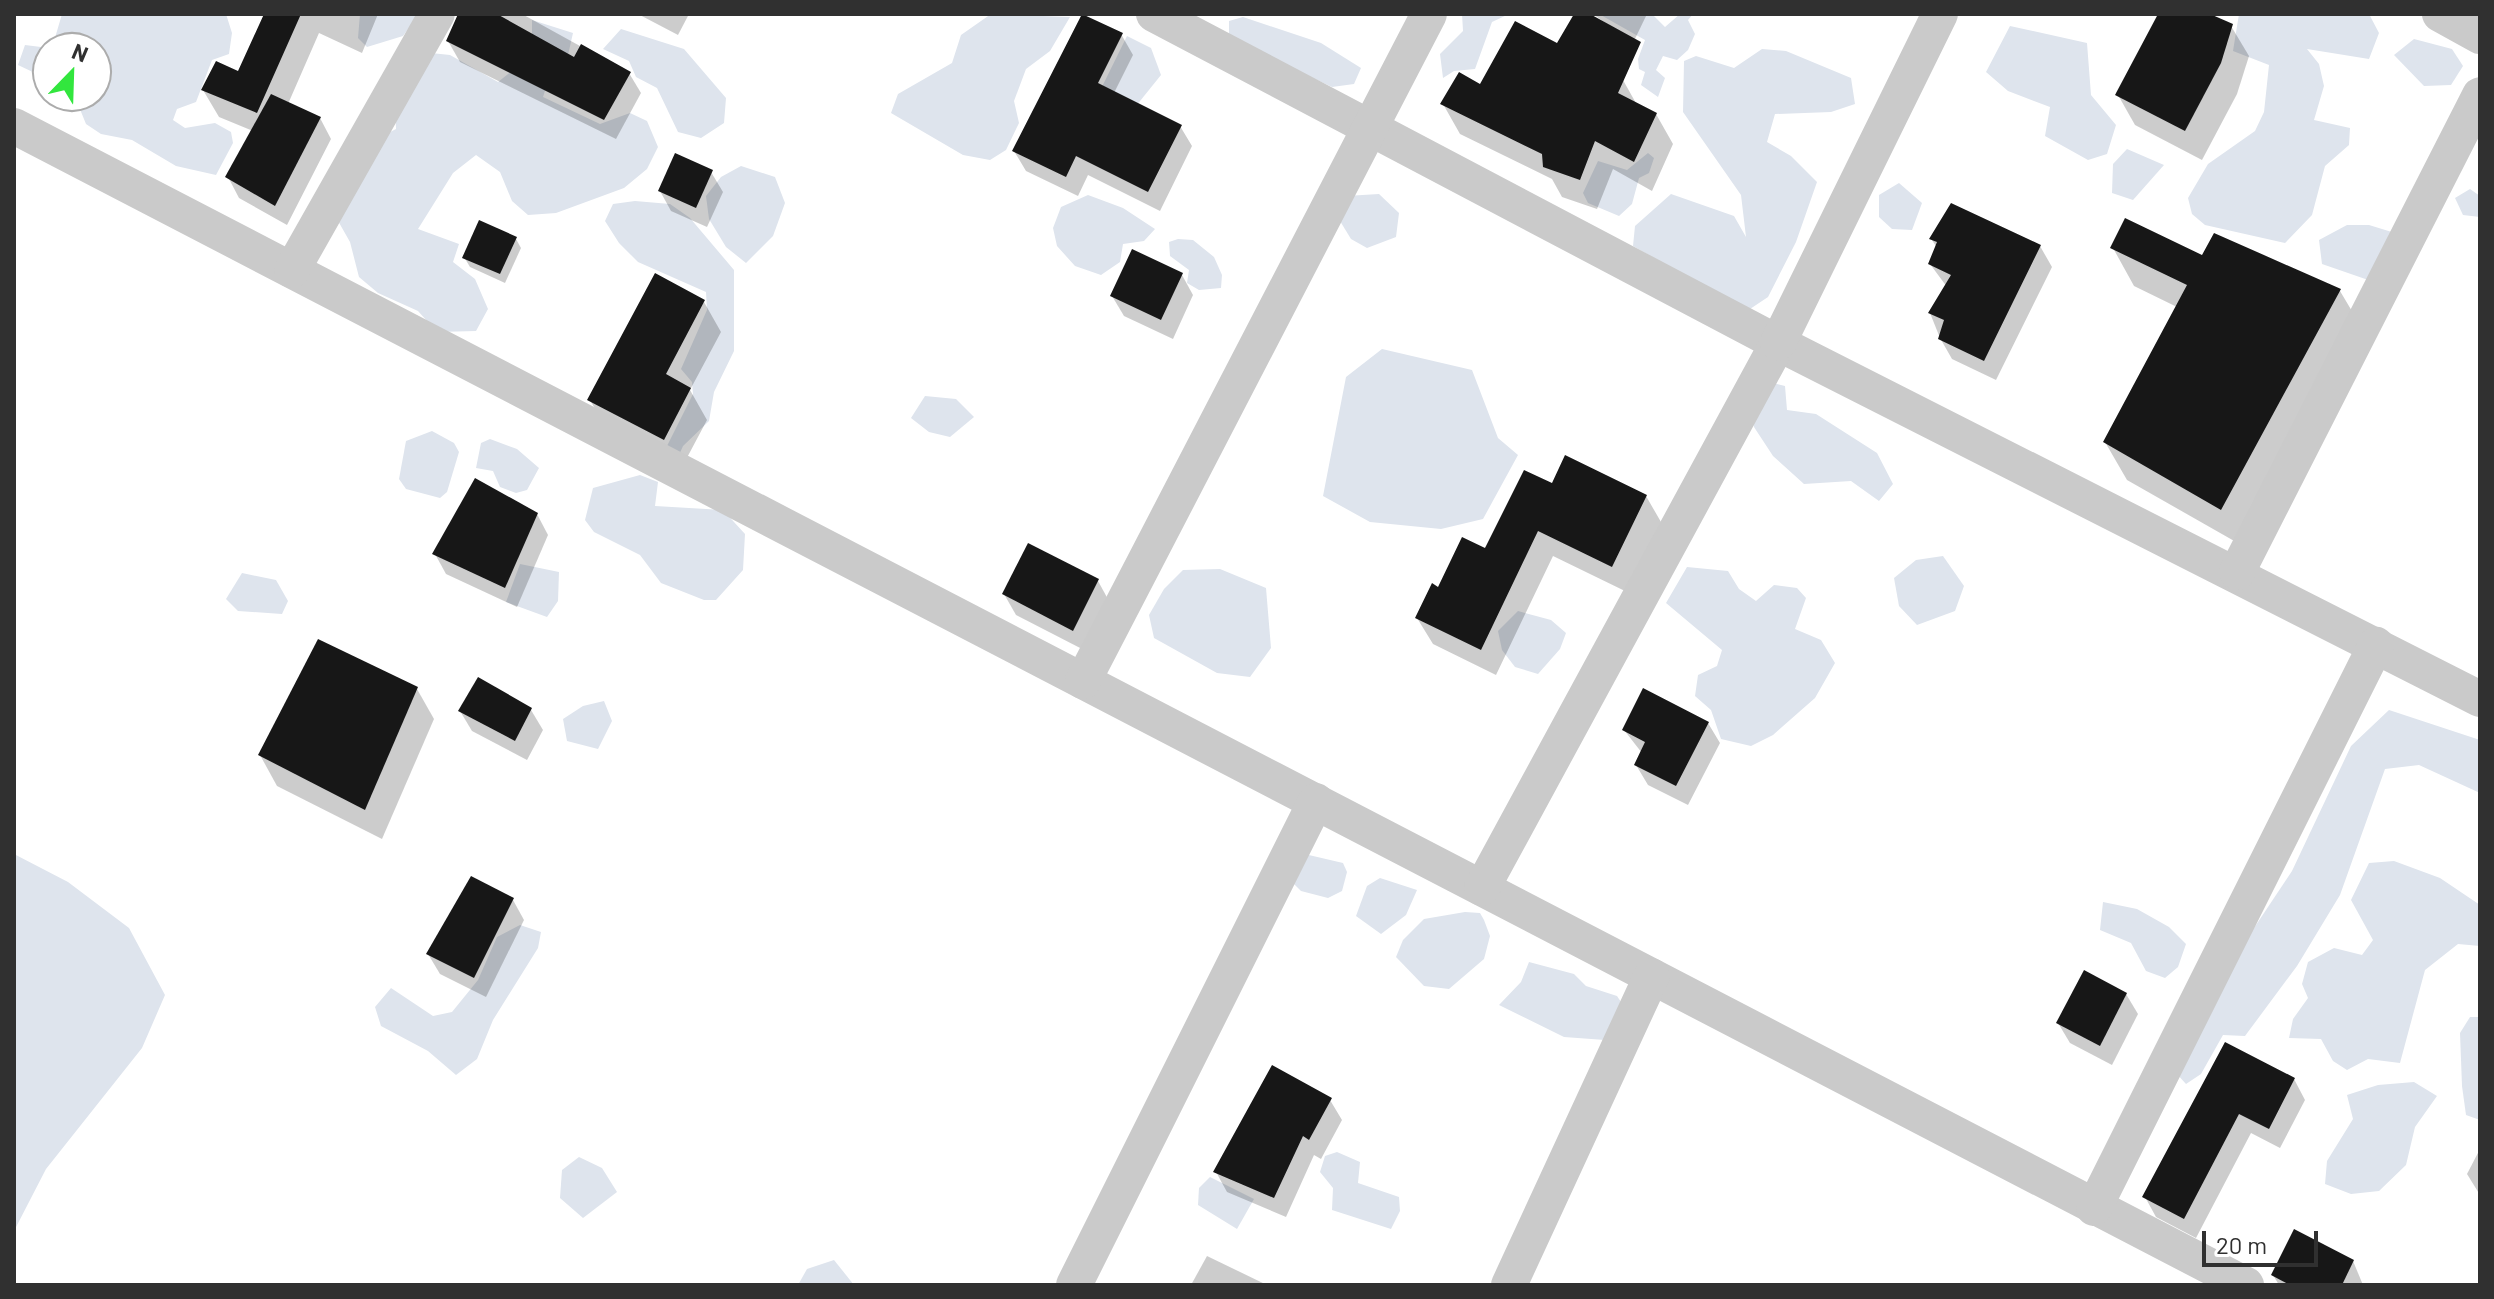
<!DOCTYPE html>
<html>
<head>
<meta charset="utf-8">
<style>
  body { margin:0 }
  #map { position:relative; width:2494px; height:1299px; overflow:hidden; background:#fff; font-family:Barlow,sans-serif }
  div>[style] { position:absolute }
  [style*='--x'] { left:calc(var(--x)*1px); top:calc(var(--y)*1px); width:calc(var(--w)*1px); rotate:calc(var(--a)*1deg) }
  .green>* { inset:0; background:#dee4ed }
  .shadow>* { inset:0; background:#0003 }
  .building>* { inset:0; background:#171717 }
  .street>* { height:36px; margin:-18px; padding:0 18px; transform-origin:18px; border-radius:18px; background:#cacaca }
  span { translate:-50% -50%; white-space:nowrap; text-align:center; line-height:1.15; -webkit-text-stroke:8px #fff; paint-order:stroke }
  .frame { position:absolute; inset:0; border:16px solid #303030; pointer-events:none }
  .north { position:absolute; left:32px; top:32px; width:80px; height:80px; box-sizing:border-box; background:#fff; border:2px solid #acacac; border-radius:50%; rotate:23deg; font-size:22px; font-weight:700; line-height:32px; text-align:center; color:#303030 }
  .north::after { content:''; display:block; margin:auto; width:28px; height:36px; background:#32e63e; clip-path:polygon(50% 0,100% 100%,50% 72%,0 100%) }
  .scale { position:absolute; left:2202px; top:1231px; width:116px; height:36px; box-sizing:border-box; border:4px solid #303030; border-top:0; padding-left:10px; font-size:24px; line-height:28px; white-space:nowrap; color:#303030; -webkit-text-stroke:6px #fff; paint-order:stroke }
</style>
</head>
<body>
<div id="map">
  <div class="green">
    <i style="clip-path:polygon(62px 14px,226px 14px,232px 33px,229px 54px,212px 60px,196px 102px,177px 109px,173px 120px,185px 128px,215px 123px,231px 132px,233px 143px,216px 175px,176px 166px,132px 140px,101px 134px,86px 124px,75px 97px,96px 96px,96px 48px,52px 48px)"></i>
    <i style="clip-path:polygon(360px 14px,419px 14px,403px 36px,367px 47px,358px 38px)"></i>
    <i style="clip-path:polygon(991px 14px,1070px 17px,1050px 51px,1026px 69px,1014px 101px,1019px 123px,1006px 150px,990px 160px,963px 155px,891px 113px,898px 94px,952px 63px,961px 35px)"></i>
    <i style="clip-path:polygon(1462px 14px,1509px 14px,1492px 22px,1475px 69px,1454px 71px,1443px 78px,1440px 54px,1463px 31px)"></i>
    <i style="clip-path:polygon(1599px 14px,1652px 14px,1665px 27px,1680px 14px,1693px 14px,1688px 20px,1695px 34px,1688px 50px,1677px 60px,1663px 56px,1656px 70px,1665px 78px,1658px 97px,1641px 85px,1645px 72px,1639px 69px,1638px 59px,1645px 40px)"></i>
    <i style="clip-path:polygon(2239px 14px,2369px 14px,2379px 33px,2369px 59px,2307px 49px,2319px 64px,2324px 86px,2314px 120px,2350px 128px,2349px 145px,2325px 166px,2312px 215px,2285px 243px,2205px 225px,2192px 214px,2188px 198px,2208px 164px,2255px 131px,2264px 112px,2269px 65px,2233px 51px)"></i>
    <i style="clip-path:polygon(1243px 17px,1321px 43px,1361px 68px,1354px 84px,1332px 87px,1229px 39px,1229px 21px)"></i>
    <i style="clip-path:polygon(532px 20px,573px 33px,568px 55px,549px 78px,543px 97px,600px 124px,630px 113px,647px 121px,658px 147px,647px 169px,624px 188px,556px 213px,528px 215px,512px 201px,500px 172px,476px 155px,453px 173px,418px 229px,459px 244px,453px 262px,475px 279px,488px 309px,476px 331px,437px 332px,418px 311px,378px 293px,359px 277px,350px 242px,333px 212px,359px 148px,396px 129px,395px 98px,431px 53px,450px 55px,498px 82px,521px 64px,532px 38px)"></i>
    <i style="clip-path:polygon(2010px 26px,2087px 43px,2091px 95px,2116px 125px,2107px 154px,2088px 160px,2045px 136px,2050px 107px,2008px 91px,1986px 72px)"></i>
    <i style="clip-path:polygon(621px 29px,684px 49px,726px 98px,724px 123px,701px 138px,678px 132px,657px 88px,636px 77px,629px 61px,603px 49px)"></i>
    <i style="clip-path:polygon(1127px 36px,1151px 48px,1161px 75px,1132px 111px,1097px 97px)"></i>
    <i style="clip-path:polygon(2414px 39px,2452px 49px,2463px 66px,2451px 85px,2424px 86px,2394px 55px)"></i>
    <i style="clip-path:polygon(25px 45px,49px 48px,44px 70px,37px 74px,18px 65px)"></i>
    <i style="clip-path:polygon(1762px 49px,1786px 51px,1851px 78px,1855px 104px,1831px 112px,1775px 114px,1767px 142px,1791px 156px,1817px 182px,1796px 242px,1768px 297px,1747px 311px,1633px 246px,1635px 226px,1671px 194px,1734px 216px,1746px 237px,1741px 195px,1683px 112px,1684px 61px,1696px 56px,1734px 68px)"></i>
    <i style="clip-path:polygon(2127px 149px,2164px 165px,2133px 200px,2112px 193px,2113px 164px)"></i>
    <i style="clip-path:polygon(1648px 153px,1654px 158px,1649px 173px,1639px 178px,1632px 204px,1619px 216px,1588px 203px,1583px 193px,1598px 161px,1627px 170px)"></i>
    <i style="clip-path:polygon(741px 166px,775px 177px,785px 203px,773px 236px,746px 263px,726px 247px,709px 219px,706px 196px,721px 177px)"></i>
    <i style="clip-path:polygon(1899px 183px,1922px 203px,1912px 230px,1892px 229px,1879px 217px,1879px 195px)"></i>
    <i style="clip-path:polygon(2470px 189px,2480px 196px,2480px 217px,2463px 215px,2455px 198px)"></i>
    <i style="clip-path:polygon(1379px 194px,1399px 213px,1396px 237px,1367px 248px,1351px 239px,1340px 221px,1346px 196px)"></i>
    <i style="clip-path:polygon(1088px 195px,1123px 208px,1155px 229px,1144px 241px,1123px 244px,1120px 262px,1101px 275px,1075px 266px,1057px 246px,1053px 228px,1061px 207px)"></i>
    <i style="clip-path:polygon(635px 201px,670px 204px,690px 218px,734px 270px,734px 351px,714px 392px,709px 421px,683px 446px,675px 464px,660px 460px,693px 394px,692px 382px,681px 369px,707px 310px,706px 292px,638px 262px,619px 243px,605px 221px,613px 204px)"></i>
    <i style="clip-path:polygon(2347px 225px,2369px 225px,2395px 233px,2374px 282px,2322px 264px,2319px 240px)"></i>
    <i style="clip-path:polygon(1178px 239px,1193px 240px,1214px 257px,1222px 275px,1221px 288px,1199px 290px,1187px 283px,1189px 270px,1170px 256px,1169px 242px)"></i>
    <i style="clip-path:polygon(1382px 349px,1472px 370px,1498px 438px,1518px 455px,1483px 519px,1441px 529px,1370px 522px,1323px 496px,1346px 377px)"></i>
    <i style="clip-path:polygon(1761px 380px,1785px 386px,1787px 410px,1816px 414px,1877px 453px,1893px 484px,1879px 501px,1851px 481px,1804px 484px,1773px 456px,1754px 427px,1747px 402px)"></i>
    <i style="clip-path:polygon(925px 396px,956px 399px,974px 417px,950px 437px,929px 432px,911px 418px)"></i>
    <i style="clip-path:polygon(432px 431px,454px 443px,459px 452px,447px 492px,440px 498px,406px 489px,399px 479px,406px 441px)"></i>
    <i style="clip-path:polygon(490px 439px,517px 449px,539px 468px,527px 490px,516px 493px,500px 487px,493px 471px,476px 468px,481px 443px)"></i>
    <i style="clip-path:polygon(640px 475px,658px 482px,655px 506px,723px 510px,745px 534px,743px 570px,716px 600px,704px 600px,661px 583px,640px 555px,594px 532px,585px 520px,593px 488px)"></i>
    <i style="clip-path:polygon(1943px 556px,1964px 586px,1955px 611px,1917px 625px,1899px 606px,1894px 578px,1916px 560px)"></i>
    <i style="clip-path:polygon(520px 564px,559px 572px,558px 601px,547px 617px,506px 602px)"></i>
    <i style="clip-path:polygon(1687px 567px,1728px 571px,1739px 589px,1756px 601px,1774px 585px,1797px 588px,1806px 598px,1795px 629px,1821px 640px,1835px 663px,1815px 698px,1773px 735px,1751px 746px,1721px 739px,1711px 710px,1695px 696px,1698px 675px,1717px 666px,1722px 650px,1666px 603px)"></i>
    <i style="clip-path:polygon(1220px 569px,1266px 588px,1271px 648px,1250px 677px,1217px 673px,1154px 638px,1149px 615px,1164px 589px,1183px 570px)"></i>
    <i style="clip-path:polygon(242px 573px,276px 580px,288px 601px,282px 614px,238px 611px,226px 599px)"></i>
    <i style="clip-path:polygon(1518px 611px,1551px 620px,1566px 633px,1560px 649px,1538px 674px,1515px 667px,1502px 650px,1498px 631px)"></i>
    <i style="clip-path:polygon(604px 701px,612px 721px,598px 749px,567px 741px,563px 719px,583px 706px)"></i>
    <i style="clip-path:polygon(2389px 710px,2480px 740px,2480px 793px,2419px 765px,2385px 769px,2340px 895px,2297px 966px,2245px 1036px,2223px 1035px,2201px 1074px,2186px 1084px,2176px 1073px,2232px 961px,2292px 871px,2351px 746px)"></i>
    <i style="clip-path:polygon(1296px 852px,1343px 863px,1347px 872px,1342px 891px,1328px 898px,1301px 891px,1293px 883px)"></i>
    <i style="clip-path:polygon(14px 854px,68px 882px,129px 928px,165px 995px,142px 1048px,46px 1169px,14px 1231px)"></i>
    <i style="clip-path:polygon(2394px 861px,2440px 878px,2480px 905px,2480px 946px,2458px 944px,2425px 970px,2400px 1063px,2368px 1059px,2347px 1070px,2333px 1061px,2321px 1039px,2289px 1038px,2293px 1019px,2308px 998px,2302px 984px,2308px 962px,2334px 948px,2362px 955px,2373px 940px,2351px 900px,2369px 863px)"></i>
    <i style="clip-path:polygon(1380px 878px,1417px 890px,1406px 915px,1381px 934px,1356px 916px,1367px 886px)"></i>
    <i style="clip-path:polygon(2103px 902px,2137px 909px,2169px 927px,2186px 944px,2178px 967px,2165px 978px,2146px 971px,2131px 943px,2100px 930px)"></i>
    <i style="clip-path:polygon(1465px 912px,1480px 913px,1484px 920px,1490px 936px,1484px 959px,1449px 989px,1424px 986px,1396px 957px,1403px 940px,1424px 919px)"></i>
    <i style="clip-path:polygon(520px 925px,541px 932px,538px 948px,493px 1020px,477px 1059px,456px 1075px,428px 1051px,381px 1026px,375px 1007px,391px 988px,433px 1016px,452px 1012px,478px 980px,497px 937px)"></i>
    <i style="clip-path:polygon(1529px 962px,1574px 974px,1586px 986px,1617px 996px,1621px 1002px,1605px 1040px,1564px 1037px,1499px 1005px,1521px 982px)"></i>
    <i style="clip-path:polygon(2470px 1017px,2480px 1017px,2480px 1120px,2466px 1115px,2462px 1086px,2460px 1033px)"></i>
    <i style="clip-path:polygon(2414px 1082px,2437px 1096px,2415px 1127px,2406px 1165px,2379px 1191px,2351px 1194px,2325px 1184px,2327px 1161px,2353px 1119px,2347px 1095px,2378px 1085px)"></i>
    <i style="clip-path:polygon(1337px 1152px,1360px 1162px,1358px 1183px,1399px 1197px,1400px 1211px,1391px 1229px,1332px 1210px,1333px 1188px,1320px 1172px,1325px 1156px)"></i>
    <i style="clip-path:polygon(579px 1157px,602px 1168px,617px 1192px,583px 1218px,560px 1198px,562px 1170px)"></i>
    <i style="clip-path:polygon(1210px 1177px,1254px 1199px,1237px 1229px,1198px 1205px,1199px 1188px)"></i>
    <i style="clip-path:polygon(834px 1260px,854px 1285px,798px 1285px,807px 1269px)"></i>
  </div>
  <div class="shadow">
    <i style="clip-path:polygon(266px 14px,378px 14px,362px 53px,319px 33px,288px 104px,320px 118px,331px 139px,287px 225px,239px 198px,228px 177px,253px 131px,219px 117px,203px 90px,239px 74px)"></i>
    <i style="clip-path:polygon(460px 14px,522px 14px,629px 73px,641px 93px,616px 139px,460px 62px,448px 41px)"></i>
    <i style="clip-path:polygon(638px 14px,689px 14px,678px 35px)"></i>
    <i style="clip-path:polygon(1593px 14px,1647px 14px,1633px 43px)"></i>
    <i style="clip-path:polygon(2160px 14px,2205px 14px,2231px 26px,2249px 56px,2237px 94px,2202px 160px,2135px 125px,2118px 95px)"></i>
    <i style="clip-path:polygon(1121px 34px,1133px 55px,1114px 93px,1180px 126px,1192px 146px,1160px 211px,1088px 175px,1078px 196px,1026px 171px,1014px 151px)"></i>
    <i style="clip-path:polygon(1623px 80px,1637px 105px,1656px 114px,1673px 144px,1652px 191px,1613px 169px,1597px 209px,1562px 197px,1552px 179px,1460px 134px,1443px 104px,1481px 87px)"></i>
    <i style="clip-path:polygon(711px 172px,723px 192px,707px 227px,671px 211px,660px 191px)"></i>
    <i style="clip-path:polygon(516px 239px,521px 248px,505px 283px,470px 267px,464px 257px)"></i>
    <i style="clip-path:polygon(1932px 240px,2040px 246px,2052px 267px,1996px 380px,1952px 359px,1940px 338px,1930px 313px,1947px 287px,1930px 264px,1937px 248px)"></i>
    <i style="clip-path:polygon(2113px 248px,2203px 258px,2340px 291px,2362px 328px,2243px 546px,2127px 480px,2105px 442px,2177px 307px,2134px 286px)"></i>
    <i style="clip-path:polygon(1182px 275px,1193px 295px,1173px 339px,1124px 316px,1112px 296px)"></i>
    <i style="clip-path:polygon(704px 302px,721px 332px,690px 390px,707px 420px,681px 469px,607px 430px,590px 400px)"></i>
    <i style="clip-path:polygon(1553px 486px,1646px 496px,1661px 522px,1627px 592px,1553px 556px,1496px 675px,1433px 644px,1417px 618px,1439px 589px)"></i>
    <i style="clip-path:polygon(537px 514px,548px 535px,517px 607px,446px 574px,435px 554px)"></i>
    <i style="clip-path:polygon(1098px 581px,1109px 601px,1084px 650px,1016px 615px,1004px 594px)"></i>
    <i style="clip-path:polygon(417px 689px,434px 719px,382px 839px,277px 786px,260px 755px)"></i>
    <i style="clip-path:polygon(531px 710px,543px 730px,527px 760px,472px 731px,460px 711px)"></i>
    <i style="clip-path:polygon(1708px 723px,1720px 743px,1688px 805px,1648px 785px,1636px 765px,1642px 753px,1624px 730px)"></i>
    <i style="clip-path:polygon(513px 900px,524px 920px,486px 997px,440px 974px,428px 954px)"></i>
    <i style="clip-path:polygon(2126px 994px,2138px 1014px,2112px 1065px,2070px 1043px,2058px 1023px)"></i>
    <i style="clip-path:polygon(2226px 1045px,2294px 1079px,2305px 1100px,2280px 1148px,2251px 1133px,2196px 1238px,2156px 1217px,2145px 1197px)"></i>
    <i style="clip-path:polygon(1330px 1100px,1342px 1120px,1321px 1159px,1314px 1155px,1286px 1217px,1227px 1192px,1216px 1172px)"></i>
    <i style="clip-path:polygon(2480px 1149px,2480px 1195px,2467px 1174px)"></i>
    <i style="clip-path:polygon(1207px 1256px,1267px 1285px,1191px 1285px)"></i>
    <i style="clip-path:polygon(2353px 1261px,2363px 1285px,2279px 1285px,2273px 1275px)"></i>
  </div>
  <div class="building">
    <i style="clip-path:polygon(264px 14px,301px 14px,257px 113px,201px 90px,216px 61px,238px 71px)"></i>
    <i style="clip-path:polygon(458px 14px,497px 14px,574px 57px,581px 44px,631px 72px,604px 120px,446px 41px)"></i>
    <i style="clip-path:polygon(1082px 14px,1123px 33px,1098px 83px,1182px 125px,1148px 192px,1076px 156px,1066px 177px,1012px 151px)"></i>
    <i style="clip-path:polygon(1574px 14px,1590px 14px,1641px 42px,1618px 93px,1657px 113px,1634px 162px,1595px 141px,1580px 180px,1543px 167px,1542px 154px,1440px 104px,1459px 72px,1480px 84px,1515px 21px,1557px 43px)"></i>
    <i style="clip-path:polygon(2158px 14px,2210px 14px,2233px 24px,2221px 63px,2185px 131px,2115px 95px)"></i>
    <i style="clip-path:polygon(271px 94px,321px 117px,275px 206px,225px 177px)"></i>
    <i style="clip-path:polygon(675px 153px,713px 170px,696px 208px,658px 191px)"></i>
    <i style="clip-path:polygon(1951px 203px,2041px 245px,1984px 361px,1938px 339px,1944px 320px,1928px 313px,1951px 275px,1928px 264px,1937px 242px,1929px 239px)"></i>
    <i style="clip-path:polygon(2125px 218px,2202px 255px,2214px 233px,2341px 289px,2221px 510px,2103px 442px,2187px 285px,2110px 248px)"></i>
    <i style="clip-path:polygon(479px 220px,517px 237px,500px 274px,462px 258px)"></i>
    <i style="clip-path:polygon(1132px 249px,1183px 273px,1161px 320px,1110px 296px)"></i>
    <i style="clip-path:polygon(655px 273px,705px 300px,666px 374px,691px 388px,664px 440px,587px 400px)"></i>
    <i style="clip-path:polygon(1565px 455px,1647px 495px,1612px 567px,1538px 531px,1481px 650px,1415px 618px,1432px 583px,1438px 587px,1462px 537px,1485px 548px,1524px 470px,1552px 483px)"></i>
    <i style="clip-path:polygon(475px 478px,538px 513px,505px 588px,432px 554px)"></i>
    <i style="clip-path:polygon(1028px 543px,1099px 579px,1073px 631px,1002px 594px)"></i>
    <i style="clip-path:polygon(318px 639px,418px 687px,365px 810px,258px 755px)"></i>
    <i style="clip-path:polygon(478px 677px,532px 708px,515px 741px,458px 711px)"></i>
    <i style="clip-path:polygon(1643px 688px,1709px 722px,1676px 786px,1634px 765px,1645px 742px,1622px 730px)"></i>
    <i style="clip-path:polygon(471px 876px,514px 898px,474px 978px,426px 954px)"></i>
    <i style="clip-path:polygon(2084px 970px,2127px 993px,2100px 1046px,2056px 1023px)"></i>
    <i style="clip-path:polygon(2225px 1042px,2295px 1078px,2269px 1129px,2239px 1114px,2184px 1219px,2142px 1197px)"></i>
    <i style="clip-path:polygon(1272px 1065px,1332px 1098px,1309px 1140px,1303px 1136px,1274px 1198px,1213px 1172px)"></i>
    <i style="clip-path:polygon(2294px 1229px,2354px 1260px,2342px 1285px,2290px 1285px,2271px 1275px)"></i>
  </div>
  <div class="street">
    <i style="--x:1154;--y:14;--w:705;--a:27.8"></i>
    <i style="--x:1778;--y:343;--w:787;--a:26.89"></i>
    <i style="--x:2440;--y:14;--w:46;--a:28.8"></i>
    <i style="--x:14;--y:126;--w:2515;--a:27.44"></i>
    <i style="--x:292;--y:270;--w:294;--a:-60.5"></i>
    <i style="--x:2237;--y:572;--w:535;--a:-63"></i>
    <i style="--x:1083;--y:681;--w:751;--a:-62.58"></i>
    <i style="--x:1482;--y:888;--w:620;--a:-61.49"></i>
    <i style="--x:1778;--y:343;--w:367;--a:-63.8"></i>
    <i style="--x:2094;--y:1208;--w:630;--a:-63.39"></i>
    <i style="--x:1074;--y:1285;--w:541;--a:-63.43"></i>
    <i style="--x:1509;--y:1285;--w:340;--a:-65.2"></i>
  </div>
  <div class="frame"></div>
  <div class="north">N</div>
  <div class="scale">20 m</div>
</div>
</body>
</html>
